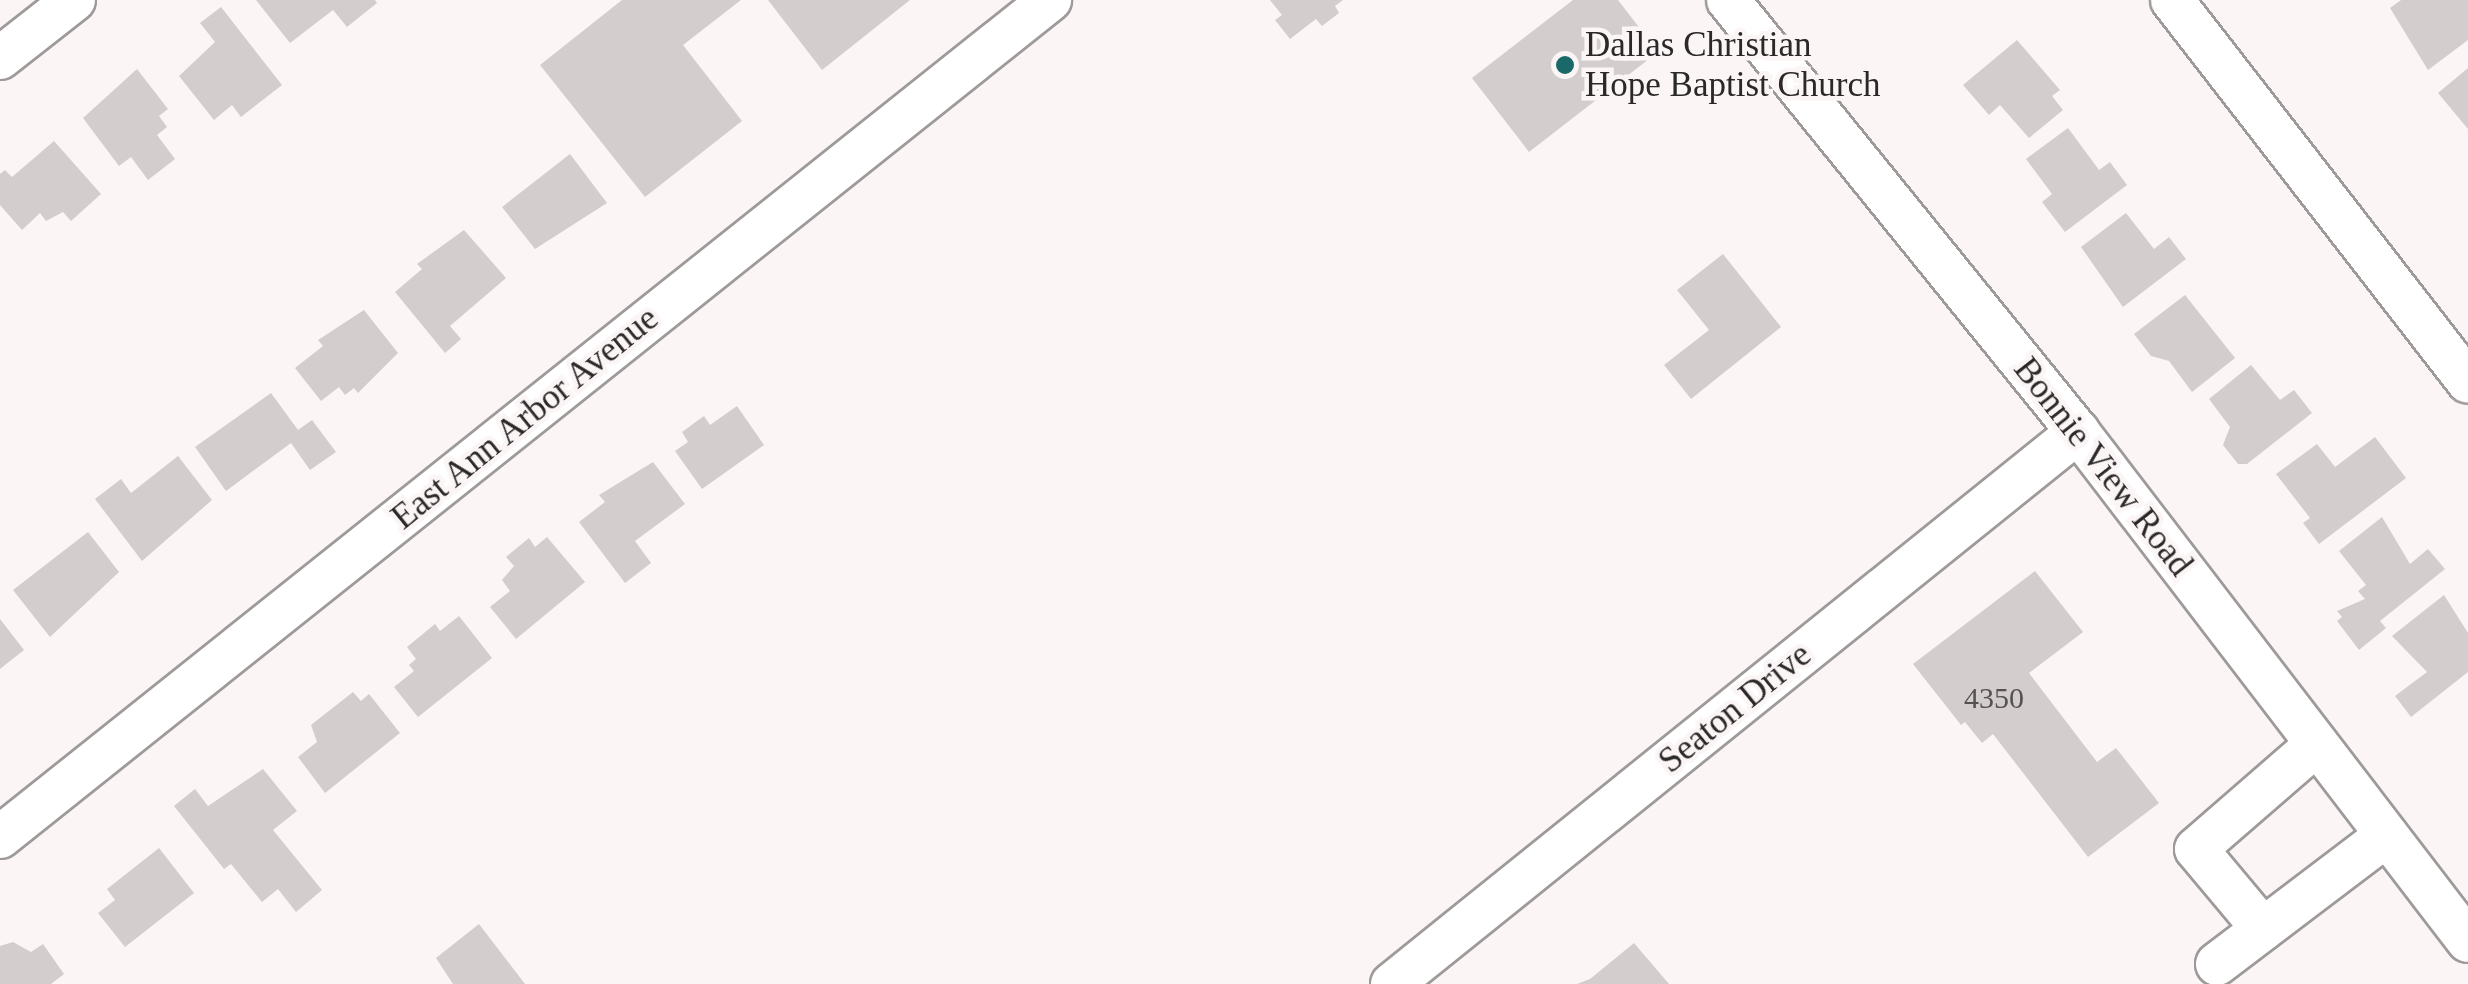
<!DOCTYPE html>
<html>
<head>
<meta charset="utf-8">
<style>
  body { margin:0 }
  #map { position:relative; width:2468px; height:984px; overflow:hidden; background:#fbf5f6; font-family:Georgia,serif }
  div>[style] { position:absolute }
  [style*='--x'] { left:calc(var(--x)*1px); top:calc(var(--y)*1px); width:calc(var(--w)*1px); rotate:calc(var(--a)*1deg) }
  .building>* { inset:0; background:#d3cdce }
  .roads { filter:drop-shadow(2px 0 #9f9a9a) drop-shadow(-2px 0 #9f9a9a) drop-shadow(0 2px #9f9a9a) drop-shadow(0 -2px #9f9a9a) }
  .minor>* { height:42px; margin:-21px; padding:0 21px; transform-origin:21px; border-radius:21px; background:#fff }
  .dots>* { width:28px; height:28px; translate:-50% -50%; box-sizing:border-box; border:5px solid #fbf5f6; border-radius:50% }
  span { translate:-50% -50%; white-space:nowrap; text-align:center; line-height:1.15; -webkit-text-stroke:9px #fbf5f6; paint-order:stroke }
  .number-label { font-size:30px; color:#545152 }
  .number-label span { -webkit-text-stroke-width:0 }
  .poi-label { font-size:35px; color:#2a2828 }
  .left { translate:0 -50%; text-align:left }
  .street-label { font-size:35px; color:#2a2828 }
</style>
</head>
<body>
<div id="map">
  <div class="building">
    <i style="clip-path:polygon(256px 0,375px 0,377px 3px,347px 27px,333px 10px,290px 43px)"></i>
    <i style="clip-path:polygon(622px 0,741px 0,683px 45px,742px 121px,645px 197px,540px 65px)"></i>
    <i style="clip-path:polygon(768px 0,910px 0,822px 70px)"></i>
    <i style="clip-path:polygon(1270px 0,1343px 0,1335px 6px,1339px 13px,1322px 26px,1316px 19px,1290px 39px,1275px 20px,1282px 15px)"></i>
    <i style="clip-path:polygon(1573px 0,1618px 0,1658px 52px,1529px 152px,1472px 78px)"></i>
    <i style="clip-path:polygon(2401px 0,2468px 0,2468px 40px,2428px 70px,2390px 8px)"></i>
    <i style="clip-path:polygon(221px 7px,282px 85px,241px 117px,232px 105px,214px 120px,179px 76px,215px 42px,200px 23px)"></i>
    <i style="clip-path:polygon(2017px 40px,2060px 90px,2052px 96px,2063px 110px,2029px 138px,2000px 105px,1989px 115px,1963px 85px)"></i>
    <i style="clip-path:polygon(2468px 68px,2468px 129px,2438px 93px)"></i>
    <i style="clip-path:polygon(137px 69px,168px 109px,159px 116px,167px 127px,157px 135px,175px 159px,148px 180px,131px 157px,119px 166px,83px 118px)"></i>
    <i style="clip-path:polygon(2068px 128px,2099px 170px,2110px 162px,2127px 185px,2065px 232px,2042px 202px,2052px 194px,2026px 159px)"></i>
    <i style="clip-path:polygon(54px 141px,101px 194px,71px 221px,63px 212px,46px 221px,40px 213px,22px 230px,0 205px,0 174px,5px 170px,12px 177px)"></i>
    <i style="clip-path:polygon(570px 154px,607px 203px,535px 249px,502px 207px)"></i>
    <i style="clip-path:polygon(2126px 213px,2154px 249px,2169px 237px,2186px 259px,2123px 307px,2081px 247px)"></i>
    <i style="clip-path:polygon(464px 230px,506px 278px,450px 326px,461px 339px,445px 353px,395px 292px,422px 269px,417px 264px)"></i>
    <i style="clip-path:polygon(1723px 254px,1781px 327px,1691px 399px,1664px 365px,1709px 330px,1677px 290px)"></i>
    <i style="clip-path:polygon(2185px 295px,2235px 358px,2192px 392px,2169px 361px,2151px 356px,2134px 334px)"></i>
    <i style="clip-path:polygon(364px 310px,398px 353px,358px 393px,354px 388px,345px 395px,339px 387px,321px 401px,295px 368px,323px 346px,318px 340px)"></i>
    <i style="clip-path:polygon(2251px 365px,2280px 400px,2294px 390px,2312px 413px,2247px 464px,2238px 464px,2223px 445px,2230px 427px,2209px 399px)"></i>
    <i style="clip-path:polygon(271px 393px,298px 430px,312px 420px,336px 452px,310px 470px,291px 443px,226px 491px,195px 447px)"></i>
    <i style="clip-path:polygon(737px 406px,764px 445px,702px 489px,675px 451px,688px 442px,682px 432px,704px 416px,710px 425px)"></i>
    <i style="clip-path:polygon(2375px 437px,2406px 478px,2319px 544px,2303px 523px,2310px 518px,2276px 474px,2317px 444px,2335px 467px)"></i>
    <i style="clip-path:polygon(178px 456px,212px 500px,142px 561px,95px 499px,121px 479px,131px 493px)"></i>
    <i style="clip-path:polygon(653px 462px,685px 504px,635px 541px,651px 563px,625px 583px,579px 522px,605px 502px,599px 495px)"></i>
    <i style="clip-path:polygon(2382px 517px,2410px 564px,2428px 549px,2445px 569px,2380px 621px,2386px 628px,2359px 650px,2337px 621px,2342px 617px,2337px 611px,2365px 599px,2358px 591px,2366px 585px,2339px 551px)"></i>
    <i style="clip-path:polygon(88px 532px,119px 572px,50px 637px,13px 590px)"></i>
    <i style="clip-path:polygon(547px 537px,585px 582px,516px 639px,490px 607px,510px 591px,502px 580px,514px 566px,506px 557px,529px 538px,535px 547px)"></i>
    <i style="clip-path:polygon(2035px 571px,2083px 632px,2029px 673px,2097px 762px,2116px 748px,2159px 803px,2088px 857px,1993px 734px,1982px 743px,1965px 722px,1961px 725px,1913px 664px)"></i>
    <i style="clip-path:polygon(2444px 595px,2468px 633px,2468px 672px,2411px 717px,2395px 696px,2427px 672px,2392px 636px)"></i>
    <i style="clip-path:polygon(459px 616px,492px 658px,418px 717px,394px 687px,414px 671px,409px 665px,416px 659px,407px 647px,435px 624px,440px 631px)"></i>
    <i style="clip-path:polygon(0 619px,24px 650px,0 669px)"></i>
    <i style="clip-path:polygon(353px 692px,361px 701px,369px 694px,400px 733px,325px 793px,298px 757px,317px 742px,311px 725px)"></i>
    <i style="clip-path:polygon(263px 769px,297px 811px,273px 830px,322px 890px,296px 912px,278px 889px,262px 902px,231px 864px,224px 869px,174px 806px,195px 789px,208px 806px)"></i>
    <i style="clip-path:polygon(159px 848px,194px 893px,125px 947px,98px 913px,115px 900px,107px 889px)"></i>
    <i style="clip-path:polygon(479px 924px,525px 984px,453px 984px,436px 958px)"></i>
    <i style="clip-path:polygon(13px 942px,31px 952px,43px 944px,64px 974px,51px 984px,0 984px,0 946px)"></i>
    <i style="clip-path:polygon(1634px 943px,1669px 984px,1577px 984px,1590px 979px)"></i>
  </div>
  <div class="roads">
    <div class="minor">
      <i style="--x:1728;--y:0;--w:556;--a:50.99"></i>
      <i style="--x:2078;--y:432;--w:641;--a:52.54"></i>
      <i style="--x:2172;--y:0;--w:483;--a:52.2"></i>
      <i style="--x:0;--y:58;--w:94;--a:-38.1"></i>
      <i style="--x:0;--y:837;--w:1343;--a:-38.56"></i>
      <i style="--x:2263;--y:929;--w:104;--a:-129.9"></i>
      <i style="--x:2196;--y:849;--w:160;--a:-41"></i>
      <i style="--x:2217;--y:964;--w:213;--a:-37.2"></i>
      <i style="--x:1392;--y:984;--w:881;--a:-38.82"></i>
    </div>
  </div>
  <div class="dots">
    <i style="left:1565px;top:65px;background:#1a6868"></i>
  </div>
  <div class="number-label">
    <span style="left:1994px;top:698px">4350</span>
  </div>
  <div class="poi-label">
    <span class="left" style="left:1585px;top:65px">Dallas Christian<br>Hope Baptist Church</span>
  </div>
  <div class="street-label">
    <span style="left:525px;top:418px;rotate:-39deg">East Ann Arbor Avenue</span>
    <span style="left:2103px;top:467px;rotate:52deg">Bonnie View Road</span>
    <span style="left:1735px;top:708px;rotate:-39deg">Seaton Drive</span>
  </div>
</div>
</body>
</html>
